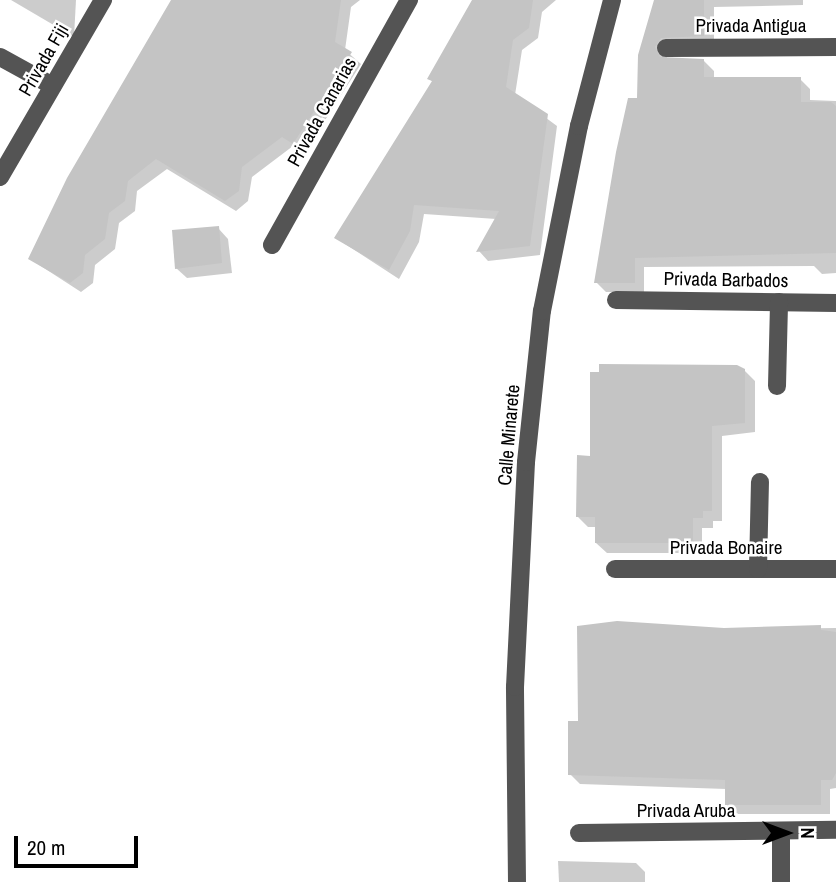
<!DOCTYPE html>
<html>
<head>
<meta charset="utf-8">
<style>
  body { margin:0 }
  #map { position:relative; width:836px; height:882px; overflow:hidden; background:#fff; font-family:"Archivo Narrow",sans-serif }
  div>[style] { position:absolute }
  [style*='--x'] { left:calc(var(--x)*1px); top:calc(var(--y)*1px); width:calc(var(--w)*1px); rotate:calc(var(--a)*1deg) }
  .shadow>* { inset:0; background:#0003 }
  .building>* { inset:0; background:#c4c4c4 }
  .minor>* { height:18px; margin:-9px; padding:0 9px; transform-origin:9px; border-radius:9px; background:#545454 }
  span { translate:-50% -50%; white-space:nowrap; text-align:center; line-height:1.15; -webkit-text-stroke:5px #fff; paint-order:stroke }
  .street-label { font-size:19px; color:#000 }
  .north { position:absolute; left:752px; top:798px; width:70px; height:70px; -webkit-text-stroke:5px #fff; paint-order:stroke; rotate:90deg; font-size:19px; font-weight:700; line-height:28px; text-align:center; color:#000 }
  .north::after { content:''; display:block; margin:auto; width:24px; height:32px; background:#000; clip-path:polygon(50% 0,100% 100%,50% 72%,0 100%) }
  .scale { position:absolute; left:14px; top:836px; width:124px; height:32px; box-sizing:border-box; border:4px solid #000; border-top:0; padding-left:9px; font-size:21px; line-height:24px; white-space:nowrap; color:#000; -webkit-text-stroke:5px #fff; paint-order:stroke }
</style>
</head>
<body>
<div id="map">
  <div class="shadow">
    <i style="clip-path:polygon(11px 0,76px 0,74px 37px)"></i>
    <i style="clip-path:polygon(173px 0,360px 0,351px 7px,345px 50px,361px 64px,304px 153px,293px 146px,252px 177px,248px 201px,236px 211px,167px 169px,137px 191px,135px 211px,119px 223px,115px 249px,95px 265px,93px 283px,81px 292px,30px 259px)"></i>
    <i style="clip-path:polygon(474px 0,556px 0,542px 12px,538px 38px,522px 50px,515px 95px,557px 126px,540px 255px,488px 261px,479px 251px,496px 219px,424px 214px,419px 242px,399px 279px,336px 238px,434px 83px,430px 79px)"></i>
    <i style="clip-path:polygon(655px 0,803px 0,803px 5px,714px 7px,714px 46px,670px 47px,666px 61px,704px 61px,714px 71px,714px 79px,800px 79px,810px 89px,810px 100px,836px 101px,836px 273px,822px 274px,814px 266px,644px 267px,644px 292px,606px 292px,596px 282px,638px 99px)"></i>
    <i style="clip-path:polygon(218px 228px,228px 239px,232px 273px,187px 278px,176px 268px)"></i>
    <i style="clip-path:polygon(744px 370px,755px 381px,755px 432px,722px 436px,722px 521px,713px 521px,713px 528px,702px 528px,702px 553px,607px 553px,596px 543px,596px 527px,588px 527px,578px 517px,592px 458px)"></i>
    <i style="clip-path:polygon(836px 628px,836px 788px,830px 789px,830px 814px,736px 814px,726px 804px,726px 789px,580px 784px,570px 774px,580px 722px,724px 629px)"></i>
    <i style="clip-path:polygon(558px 861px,636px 863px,645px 872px,645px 882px,559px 882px)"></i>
  </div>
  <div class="building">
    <i style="clip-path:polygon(171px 0,341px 0,335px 42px,352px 52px,293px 144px,282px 137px,242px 167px,239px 191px,225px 201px,156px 159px,128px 181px,125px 201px,109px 213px,105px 239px,85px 255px,83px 273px,70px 283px,28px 259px,67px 178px)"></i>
    <i style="clip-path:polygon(472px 0,533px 0,529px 28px,513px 40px,506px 87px,548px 114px,530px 246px,476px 252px,499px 211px,414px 205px,410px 231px,389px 270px,334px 238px,432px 81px,427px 79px)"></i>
    <i style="clip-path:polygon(654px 0,704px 0,704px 36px,661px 38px,655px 47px,660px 57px,704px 59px,704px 77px,801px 77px,801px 102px,831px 102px,836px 106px,836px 253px,635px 258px,635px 283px,594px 283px,616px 152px,628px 98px,637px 98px,638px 55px)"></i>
    <i style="clip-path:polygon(219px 226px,222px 263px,175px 269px,172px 230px)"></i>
    <i style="clip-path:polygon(599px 364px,737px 365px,745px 369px,745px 423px,712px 426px,712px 511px,703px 511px,703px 518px,693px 518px,693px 543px,595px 543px,595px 517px,576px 517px,577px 455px,590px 456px,590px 372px,599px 372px)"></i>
    <i style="clip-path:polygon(617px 621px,724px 628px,821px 625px,821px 630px,836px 632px,836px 773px,832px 780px,821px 780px,821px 805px,725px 805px,725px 780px,568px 775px,568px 721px,578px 721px,577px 626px)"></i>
  </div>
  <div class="minor">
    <i style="--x:666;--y:48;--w:170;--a:-0.3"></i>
    <i style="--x:0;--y:57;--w:60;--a:28.7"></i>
    <i style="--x:0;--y:177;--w:205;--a:-59.8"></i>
    <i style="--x:272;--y:245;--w:281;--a:-60.8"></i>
    <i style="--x:616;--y:300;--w:220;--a:0.8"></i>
    <i style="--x:777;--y:386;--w:84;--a:-88.6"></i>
    <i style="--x:615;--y:569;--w:221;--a:0"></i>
    <i style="--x:758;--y:569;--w:87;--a:-88.7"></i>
    <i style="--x:781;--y:831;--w:51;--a:90"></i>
    <i style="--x:579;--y:833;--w:257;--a:-0.7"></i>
    <i style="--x:517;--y:882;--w:195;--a:-90.6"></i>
    <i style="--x:515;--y:687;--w:225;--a:-87.2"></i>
    <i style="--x:526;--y:462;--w:152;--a:-84"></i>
    <i style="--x:542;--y:311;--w:189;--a:-78.7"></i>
    <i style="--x:579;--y:126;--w:130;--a:-75.3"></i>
  </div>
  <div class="street-label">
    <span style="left:751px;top:26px">Privada Antigua</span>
    <span style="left:44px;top:60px;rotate:-60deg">Privada Fiji</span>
    <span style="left:322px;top:112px;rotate:-61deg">Privada Canarias</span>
    <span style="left:726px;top:280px;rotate:1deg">Privada Barbados</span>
    <span style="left:509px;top:435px;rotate:-85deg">Calle Minarete</span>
    <span style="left:726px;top:548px">Privada Bonaire</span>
    <span style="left:686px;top:811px">Privada Aruba</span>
  </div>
  <div class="north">N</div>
  <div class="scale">20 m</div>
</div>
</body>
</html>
